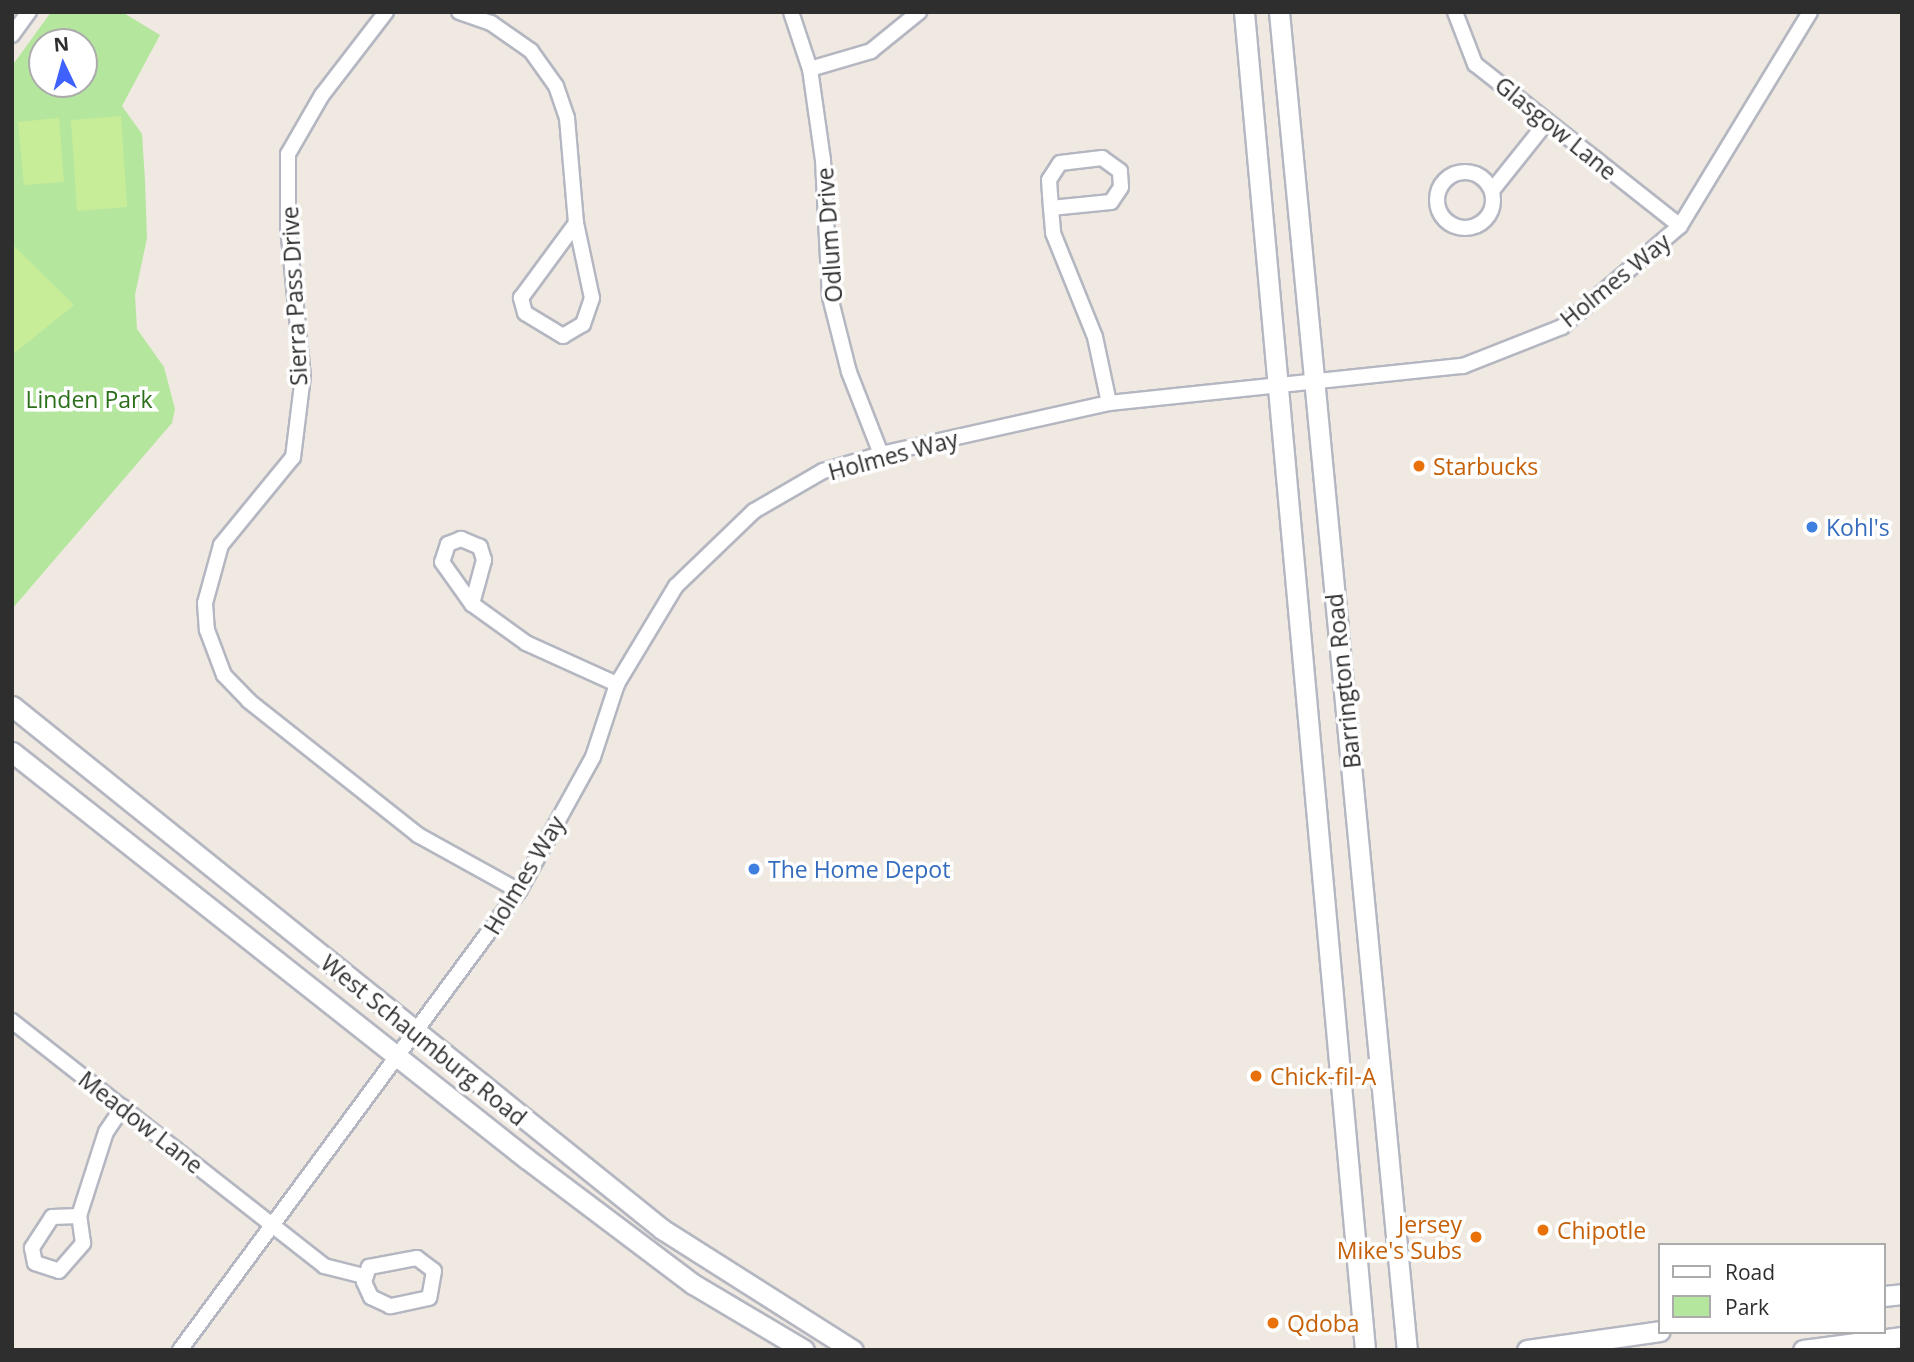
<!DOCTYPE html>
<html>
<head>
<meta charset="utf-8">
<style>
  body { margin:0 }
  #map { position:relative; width:1914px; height:1362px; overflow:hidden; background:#efe9e1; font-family:"Open Sans",sans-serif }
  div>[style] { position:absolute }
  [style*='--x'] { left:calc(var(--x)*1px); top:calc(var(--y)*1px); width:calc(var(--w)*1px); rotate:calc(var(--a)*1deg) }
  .green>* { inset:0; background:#b5e69d }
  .pitch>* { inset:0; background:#c8ed99 }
  .roads { filter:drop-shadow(2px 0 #b4b7c1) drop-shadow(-2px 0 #b4b7c1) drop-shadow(0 2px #b4b7c1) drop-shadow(0 -2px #b4b7c1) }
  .minor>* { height:14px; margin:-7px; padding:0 7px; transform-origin:7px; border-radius:7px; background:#fff }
  .minor>.ring { margin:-7px; padding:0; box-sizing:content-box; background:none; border:14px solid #fff; border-radius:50% }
  .secondary>* { height:19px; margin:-9.5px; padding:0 9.5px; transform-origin:9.5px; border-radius:9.5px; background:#fff }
  .dots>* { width:19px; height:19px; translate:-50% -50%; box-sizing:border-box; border:4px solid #fff; border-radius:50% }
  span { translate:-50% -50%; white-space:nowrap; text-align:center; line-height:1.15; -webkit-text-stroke:7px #fff; paint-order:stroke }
  .street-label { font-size:23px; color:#2e2e2e }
  .park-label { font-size:23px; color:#2b6f1a }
  .food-label { font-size:23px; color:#c56008 }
  .left { translate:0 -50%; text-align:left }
  .right { translate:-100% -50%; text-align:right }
  .shop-label { font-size:23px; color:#366cbe }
  .frame { position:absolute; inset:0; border:14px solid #2e2e2e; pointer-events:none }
  .legend { position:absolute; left:1658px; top:1243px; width:228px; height:91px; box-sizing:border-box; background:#fff; border:2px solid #ababab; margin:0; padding:9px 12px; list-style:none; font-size:21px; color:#2e2e2e }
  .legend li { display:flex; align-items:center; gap:14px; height:35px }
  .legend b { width:35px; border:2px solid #ababab }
  .north { position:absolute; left:28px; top:28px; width:70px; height:70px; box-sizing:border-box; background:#fff; border:2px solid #ababab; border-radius:50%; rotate:355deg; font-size:19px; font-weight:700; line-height:28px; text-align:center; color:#2e2e2e }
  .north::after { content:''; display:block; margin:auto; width:24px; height:32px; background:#3f61fe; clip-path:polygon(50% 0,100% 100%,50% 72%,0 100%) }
</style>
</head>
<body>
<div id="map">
  <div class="green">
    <i style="clip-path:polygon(evenodd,51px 12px,122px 12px,160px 35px,122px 106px,142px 134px,145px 180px,147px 238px,135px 295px,137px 329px,164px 367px,175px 409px,172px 423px,12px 609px,12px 66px,51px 12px,42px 42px,84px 42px,84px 84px,42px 84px,42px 42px)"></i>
  </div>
  <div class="pitch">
    <i style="clip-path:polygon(121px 116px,127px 207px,77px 211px,71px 120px)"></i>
    <i style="clip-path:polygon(59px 118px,64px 182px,24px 185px,18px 122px)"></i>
    <i style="clip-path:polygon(12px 244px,74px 305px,12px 355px)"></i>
  </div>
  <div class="roads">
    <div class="minor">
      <i style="--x:386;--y:12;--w:105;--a:127.6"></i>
      <i style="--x:322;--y:95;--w:68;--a:120"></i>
      <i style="--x:288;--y:154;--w:73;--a:90"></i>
      <i style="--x:288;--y:227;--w:150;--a:84.3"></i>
      <i style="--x:303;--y:376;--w:82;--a:97"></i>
      <i style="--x:293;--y:457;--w:114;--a:129.3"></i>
      <i style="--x:221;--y:545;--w:60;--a:105.4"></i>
      <i style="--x:205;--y:603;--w:27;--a:86"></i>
      <i style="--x:207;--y:630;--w:48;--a:69.3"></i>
      <i style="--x:224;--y:675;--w:36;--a:46"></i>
      <i style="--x:249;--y:701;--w:216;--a:38.4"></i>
      <i style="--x:418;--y:835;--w:115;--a:29"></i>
      <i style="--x:459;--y:12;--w:34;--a:19"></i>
      <i style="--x:491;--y:23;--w:49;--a:35"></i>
      <i style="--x:531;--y:51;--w:43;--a:54.5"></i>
      <i style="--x:556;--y:86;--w:34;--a:71"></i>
      <i style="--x:567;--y:118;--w:105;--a:85.1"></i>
      <i style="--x:576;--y:223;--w:77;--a:78"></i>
      <i style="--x:592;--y:298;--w:28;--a:109"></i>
      <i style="--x:583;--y:324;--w:23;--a:149"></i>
      <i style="--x:563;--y:336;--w:44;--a:-148.8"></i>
      <i style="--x:525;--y:313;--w:16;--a:-105"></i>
      <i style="--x:521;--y:298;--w:93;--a:-53.7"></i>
      <i style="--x:791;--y:12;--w:60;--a:71.6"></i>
      <i style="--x:810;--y:69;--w:92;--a:81.9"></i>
      <i style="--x:823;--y:160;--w:137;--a:87.1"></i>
      <i style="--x:830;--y:297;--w:77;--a:75.8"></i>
      <i style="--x:849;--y:372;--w:88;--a:68.7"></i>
      <i style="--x:1455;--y:12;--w:56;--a:69"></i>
      <i style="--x:1475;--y:64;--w:261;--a:38.3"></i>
      <i style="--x:12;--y:35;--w:29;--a:-54"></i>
      <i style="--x:810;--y:69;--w:64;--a:-16.4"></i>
      <i style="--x:871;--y:51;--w:62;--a:-39.1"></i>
      <i class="ring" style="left:1437px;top:172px;width:42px;height:42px"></i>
      <i style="--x:1494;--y:188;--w:83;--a:-51.3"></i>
      <i style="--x:1051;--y:208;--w:60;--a:-5.7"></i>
      <i style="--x:1111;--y:202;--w:18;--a:-56"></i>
      <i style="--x:1121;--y:187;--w:16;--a:-94"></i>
      <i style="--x:1120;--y:171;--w:22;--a:-144"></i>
      <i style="--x:1102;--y:158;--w:42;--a:173.2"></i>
      <i style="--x:1060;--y:163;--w:20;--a:123"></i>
      <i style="--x:1049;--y:180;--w:28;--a:86"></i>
      <i style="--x:1051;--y:208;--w:25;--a:85"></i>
      <i style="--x:1053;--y:233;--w:112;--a:68"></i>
      <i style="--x:1095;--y:337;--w:67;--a:78"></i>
      <i style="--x:472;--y:604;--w:46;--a:-74.7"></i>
      <i style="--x:484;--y:560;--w:14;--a:-107"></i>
      <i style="--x:480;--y:547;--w:21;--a:-157"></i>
      <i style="--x:461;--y:539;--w:14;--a:159"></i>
      <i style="--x:448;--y:544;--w:19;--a:108"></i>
      <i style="--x:442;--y:562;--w:52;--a:54.5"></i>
      <i style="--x:472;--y:604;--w:67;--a:35.8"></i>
      <i style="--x:526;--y:643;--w:100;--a:24.3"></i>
      <i style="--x:12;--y:1021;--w:397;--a:38.1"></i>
      <i style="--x:324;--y:1266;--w:41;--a:14"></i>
      <i style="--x:79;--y:1216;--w:27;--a:178"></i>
      <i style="--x:52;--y:1217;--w:37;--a:123"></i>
      <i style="--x:32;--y:1248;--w:15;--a:79"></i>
      <i style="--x:35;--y:1263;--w:25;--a:18"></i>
      <i style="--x:59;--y:1271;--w:37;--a:-49"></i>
      <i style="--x:83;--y:1243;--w:27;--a:-98"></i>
      <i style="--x:79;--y:1216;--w:88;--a:-72.2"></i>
      <i style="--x:106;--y:1132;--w:30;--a:-56"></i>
      <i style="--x:417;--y:1258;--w:21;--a:37"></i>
      <i style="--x:434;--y:1271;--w:27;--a:100"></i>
      <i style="--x:429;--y:1298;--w:40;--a:168"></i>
      <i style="--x:390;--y:1306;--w:21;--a:-155"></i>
      <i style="--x:371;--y:1297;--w:17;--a:-115"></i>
      <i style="--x:364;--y:1282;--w:16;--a:-72"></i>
      <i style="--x:369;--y:1267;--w:49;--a:-10.6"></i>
      <i style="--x:180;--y:1350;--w:571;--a:-53.55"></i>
      <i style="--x:519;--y:891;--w:153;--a:-61.1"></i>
      <i style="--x:593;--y:757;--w:77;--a:-71.8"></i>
      <i style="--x:617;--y:684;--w:114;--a:-59"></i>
      <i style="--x:676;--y:586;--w:108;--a:-43.9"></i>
      <i style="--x:754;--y:511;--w:80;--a:-30.1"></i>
      <i style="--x:823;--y:471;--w:60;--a:-16.3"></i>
      <i style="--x:881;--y:454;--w:234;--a:-12.6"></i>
      <i style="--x:1109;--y:403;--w:356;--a:-6"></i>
      <i style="--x:1463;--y:366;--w:106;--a:-21.5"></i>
      <i style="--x:1562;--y:327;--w:155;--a:-40.6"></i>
      <i style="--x:1680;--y:226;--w:250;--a:-58.7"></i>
    </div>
    <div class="secondary">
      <i style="--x:1244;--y:12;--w:1343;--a:84.83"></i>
      <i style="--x:1279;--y:12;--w:1344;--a:84.54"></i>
      <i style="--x:12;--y:706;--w:834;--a:38.82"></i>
      <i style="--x:662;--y:1229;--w:226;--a:32.4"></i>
      <i style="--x:12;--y:752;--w:656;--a:38.32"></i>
      <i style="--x:527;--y:1159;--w:208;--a:37"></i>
      <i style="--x:693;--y:1284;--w:129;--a:30.7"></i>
      <i style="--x:1884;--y:1296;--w:18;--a:-6"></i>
      <i style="--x:1527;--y:1350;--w:134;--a:-8.1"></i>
      <i style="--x:1803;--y:1350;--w:100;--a:-7.5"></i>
    </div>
  </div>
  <div class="dots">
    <i style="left:1419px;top:466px;background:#e8710a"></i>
    <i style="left:1812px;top:527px;background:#3f7fe0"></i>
    <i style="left:754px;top:869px;background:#3f7fe0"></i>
    <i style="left:1256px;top:1076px;background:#e8710a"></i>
    <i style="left:1543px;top:1230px;background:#e8710a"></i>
    <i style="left:1476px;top:1237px;background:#e8710a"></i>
    <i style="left:1273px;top:1323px;background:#e8710a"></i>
  </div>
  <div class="street-label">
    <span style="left:1556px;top:128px;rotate:39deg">Glasgow Lane</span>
    <span style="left:829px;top:235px;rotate:-94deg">Odlum Drive</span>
    <span style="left:1615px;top:280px;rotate:-39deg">Holmes Way</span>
    <span style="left:294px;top:296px;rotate:-93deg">Sierra Pass Drive</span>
    <span style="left:893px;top:455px;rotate:-15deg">Holmes Way</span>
    <span style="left:1343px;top:681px;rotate:-96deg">Barrington Road</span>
    <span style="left:524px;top:875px;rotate:-59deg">Holmes Way</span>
    <span style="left:424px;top:1040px;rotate:39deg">West Schaumburg Road</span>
    <span style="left:141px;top:1122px;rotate:38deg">Meadow Lane</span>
  </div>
  <div class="park-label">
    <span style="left:89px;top:399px">Linden Park</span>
  </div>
  <div class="food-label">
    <span class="left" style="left:1433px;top:466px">Starbucks</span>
    <span class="left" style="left:1270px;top:1076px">Chick-fil-A</span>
    <span class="right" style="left:1462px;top:1237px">Jersey<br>Mike's Subs</span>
    <span class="left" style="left:1557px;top:1230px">Chipotle</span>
    <span class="left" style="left:1287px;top:1323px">Qdoba</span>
  </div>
  <div class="shop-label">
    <span class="left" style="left:1826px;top:527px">Kohl's</span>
    <span class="left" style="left:768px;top:869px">The Home Depot</span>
  </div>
  <div class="frame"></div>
  <ul class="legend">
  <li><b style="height:9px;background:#fff"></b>Road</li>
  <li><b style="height:19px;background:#b5e69d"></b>Park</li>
  </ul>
  <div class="north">N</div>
</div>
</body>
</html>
